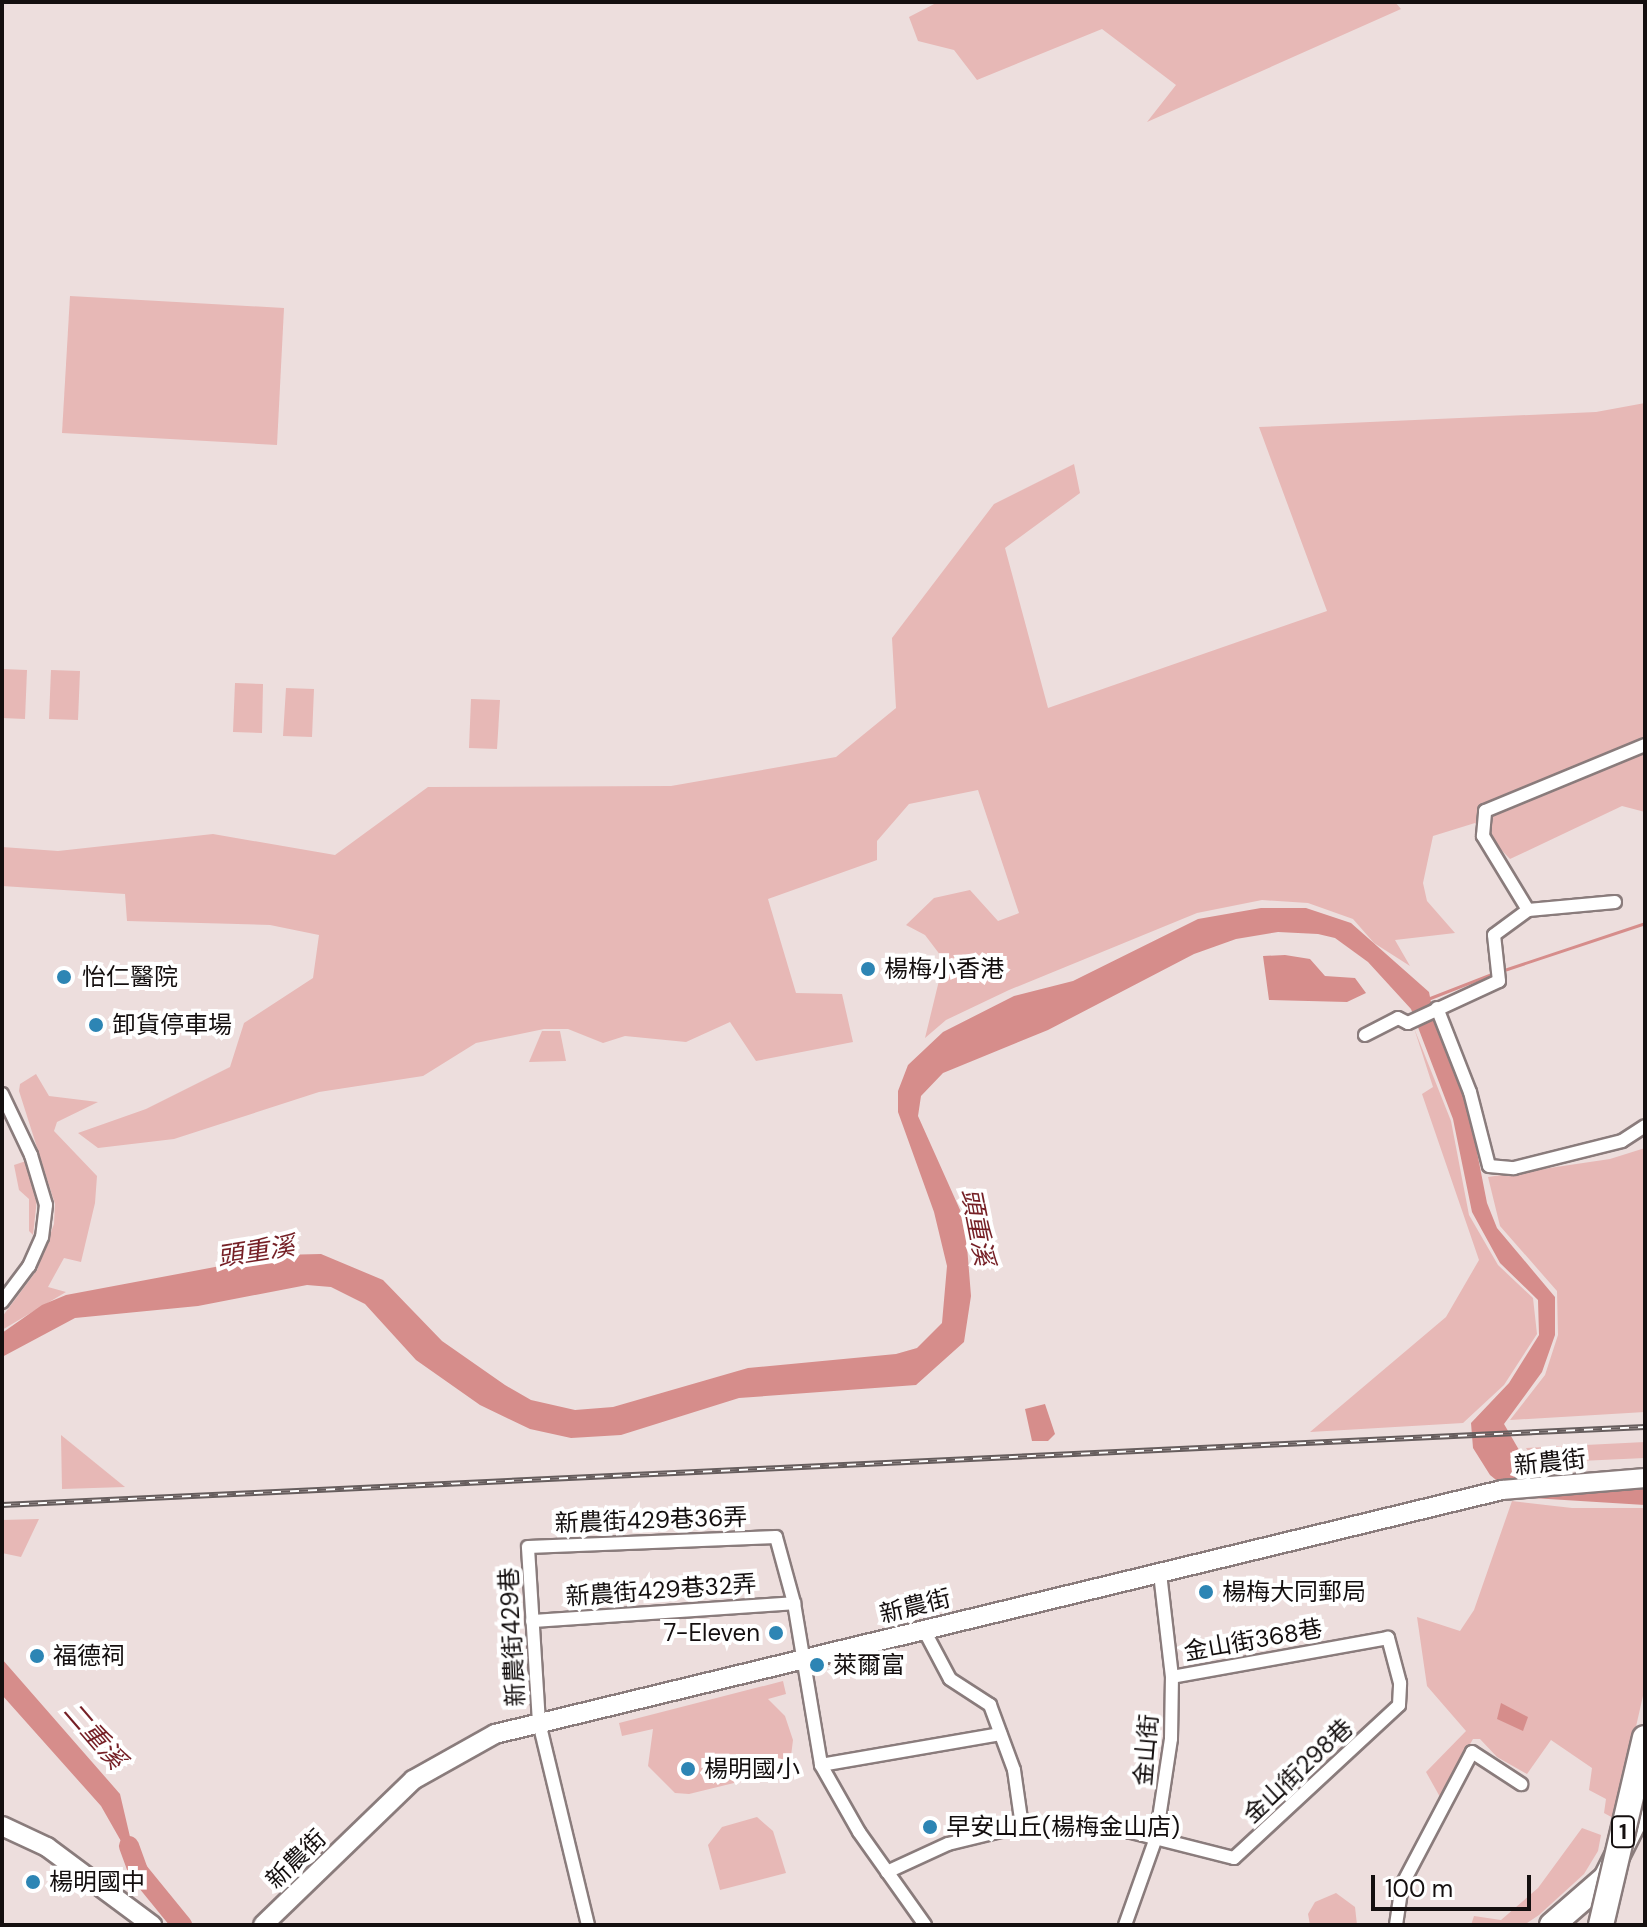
<!DOCTYPE html>
<html>
<head>
<meta charset="utf-8">
<style>
  body { margin:0 }
  #map { position:relative; width:1647px; height:1927px; overflow:hidden; background:#eddedd; font-family:"DM Sans","Noto Sans TC",sans-serif }
  div>[style] { position:absolute }
  [style*='--x'] { left:calc(var(--x)*1px); top:calc(var(--y)*1px); width:calc(var(--w)*1px); rotate:calc(var(--a)*1deg) }
  .green>* { inset:0; background:#e7b8b6 }
  .water>* { inset:0; background:#d68d8b }
  .stream>* { height:3px; margin:-1.5px; padding:0 1.5px; transform-origin:1.5px; border-radius:1.5px; background:#d68d8b }
  .river>* { height:20px; margin:-10px; padding:0 10px; transform-origin:10px; border-radius:10px; background:#d68d8b }
  .roads { filter:drop-shadow(2px 0 #8a7c7c) drop-shadow(-2px 0 #8a7c7c) drop-shadow(0 2px #8a7c7c) drop-shadow(0 -2px #8a7c7c) }
  .street>* { height:12px; margin:-6px; padding:0 6px; transform-origin:6px; border-radius:6px; background:#fff }
  .secondary>* { height:18px; margin:-9px; padding:0 9px; transform-origin:9px; border-radius:9px; background:#fff }
  .highway>* { height:24px; margin:-12px; padding:0 12px; transform-origin:12px; border-radius:12px; background:#fff }
  .rail>* { height:6px; margin-top:-3px; transform-origin:0; background:repeating-linear-gradient(90deg,#fff 0 9px,#665d5d 0 18px); box-sizing:border-box; border-block:2px solid #665d5d }
  .bridges { filter:drop-shadow(2px 0 #8a7c7c) drop-shadow(-2px 0 #8a7c7c) drop-shadow(0 2px #8a7c7c) drop-shadow(0 -2px #8a7c7c) }
  .highway-bridge>* { height:24px; margin:-12px; padding:0 12px; transform-origin:12px; border-radius:12px; background:#fff }
  .dots>* { width:22px; height:22px; translate:-50% -50%; box-sizing:border-box; border:4px solid #fff; border-radius:50% }
  span { translate:-50% -50%; white-space:nowrap; text-align:center; line-height:1.15; -webkit-text-stroke:8px #fff; paint-order:stroke }
  .shield-label span { padding:2px 6px; background:#fff; border:2px solid; border-radius:6px; -webkit-text-stroke-width:0 }
  .shield-label { font-size:22px; color:#140f0f; font-weight:700 }
  .poi-label { font-size:24px; color:#140f0f }
  .left { translate:0 -50%; text-align:left }
  .right { translate:-100% -50%; text-align:right }
  .street-label { font-size:24px; color:#140f0f }
  .water-label { font-size:26px; color:#751f25; font-style:italic }
  .frame { position:absolute; inset:0; border:4px solid #140f0f; pointer-events:none }
  .scale { position:absolute; left:1371px; top:1875px; width:160px; height:36px; box-sizing:border-box; border:4px solid #140f0f; border-top:0; padding-left:10px; font-size:24px; line-height:28px; white-space:nowrap; color:#140f0f; -webkit-text-stroke:6px #fff; paint-order:stroke }
</style>
</head>
<body>
<div id="map">
  <div class="green">
    <i style="clip-path:polygon(938px 2px,1395px 2px,1401px 9px,1147px 122px,1176px 85px,1102px 29px,977px 80px,954px 50px,918px 41px,909px 17px)"></i>
    <i style="clip-path:polygon(70px 296px,284px 308px,277px 445px,62px 433px)"></i>
    <i style="clip-path:polygon(1645px 403px,1645px 812px,1622px 806px,1510px 859px,1475px 823px,1433px 836px,1423px 883px,1427px 901px,1455px 933px,1395px 940px,1410px 966px,1374px 943px,1353px 919px,1308px 903px,1262px 900px,1197px 913px,1009px 990px,946px 1020px,925px 1038px,944px 960px,925px 935px,906px 925px,934px 898px,970px 890px,998px 921px,1019px 913px,978px 790px,909px 804px,877px 841px,877px 860px,768px 899px,796px 993px,842px 994px,853px 1042px,756px 1061px,730px 1022px,686px 1042px,625px 1036px,603px 1043px,568px 1029px,544px 1029px,476px 1043px,423px 1076px,319px 1092px,174px 1139px,98px 1148px,78px 1133px,146px 1109px,230px 1067px,244px 1023px,313px 978px,319px 935px,270px 925px,127px 921px,125px 894px,2px 886px,2px 847px,58px 851px,213px 834px,335px 855px,428px 787px,671px 786px,836px 757px,896px 708px,892px 638px,994px 504px,1074px 464px,1080px 493px,1005px 548px,1048px 708px,1327px 611px,1259px 427px,1596px 412px)"></i>
    <i style="clip-path:polygon(2px 669px,27px 670px,25px 719px,2px 718px)"></i>
    <i style="clip-path:polygon(51px 670px,80px 671px,78px 720px,49px 719px)"></i>
    <i style="clip-path:polygon(235px 683px,263px 684px,262px 733px,233px 732px)"></i>
    <i style="clip-path:polygon(286px 688px,314px 689px,312px 737px,283px 736px)"></i>
    <i style="clip-path:polygon(471px 699px,500px 700px,497px 749px,469px 748px)"></i>
    <i style="clip-path:polygon(1414px 1028px,1451px 1121px,1469px 1215px,1498px 1265px,1533px 1298px,1537px 1334px,1504px 1385px,1463px 1423px,1310px 1432px,1446px 1317px,1479px 1260px,1422px 1094px,1433px 1087px)"></i>
    <i style="clip-path:polygon(542px 1031px,560px 1031px,566px 1061px,529px 1062px)"></i>
    <i style="clip-path:polygon(36px 1074px,49px 1096px,98px 1102px,57px 1122px,54px 1131px,97px 1176px,95px 1203px,81px 1262px,64px 1258px,48px 1287px,66px 1292px,2px 1330px,2px 1317px,37px 1270px,54px 1224px,55px 1204px,19px 1091px,20px 1084px)"></i>
    <i style="clip-path:polygon(1645px 1148px,1645px 1412px,1510px 1420px,1545px 1375px,1558px 1335px,1557px 1291px,1500px 1226px,1488px 1177px,1610px 1159px)"></i>
    <i style="clip-path:polygon(26px 1161px,37px 1199px,33px 1235px,29px 1231px,29px 1199px,19px 1190px,14px 1165px)"></i>
    <i style="clip-path:polygon(61px 1435px,125px 1487px,62px 1489px)"></i>
    <i style="clip-path:polygon(1645px 1442px,1645px 1458px,1536px 1463px,1526px 1448px)"></i>
    <i style="clip-path:polygon(1512px 1501px,1572px 1508px,1645px 1508px,1645px 1687px,1615px 1819px,1604px 1813px,1606px 1799px,1589px 1790px,1592px 1768px,1551px 1740px,1527px 1774px,1497px 1757px,1480px 1739px,1473px 1739px,1440px 1797px,1426px 1772px,1466px 1731px,1427px 1686px,1417px 1617px,1460px 1631px,1474px 1610px)"></i>
    <i style="clip-path:polygon(39px 1519px,21px 1557px,2px 1553px,2px 1520px)"></i>
    <i style="clip-path:polygon(783px 1681px,786px 1694px,768px 1699px,785px 1716px,793px 1740px,791px 1756px,775px 1773px,689px 1794px,675px 1793px,648px 1766px,653px 1729px,622px 1736px,619px 1723px)"></i>
    <i style="clip-path:polygon(757px 1817px,773px 1831px,786px 1873px,720px 1890px,708px 1845px,722px 1827px)"></i>
    <i style="clip-path:polygon(1582px 1828px,1601px 1835px,1598px 1851px,1584px 1874px,1539px 1915px,1524px 1925px,1471px 1925px,1474px 1916px,1501px 1920px,1538px 1888px)"></i>
    <i style="clip-path:polygon(1336px 1893px,1355px 1907px,1357px 1925px,1310px 1925px,1308px 1914px,1315px 1902px)"></i>
  </div>
  <div class="water">
    <i style="clip-path:polygon(1261px 908px,1306px 908px,1351px 923px,1429px 992px,1435px 1022px,1465px 1091px,1487px 1203px,1497px 1228px,1555px 1297px,1555px 1335px,1542px 1372px,1504px 1424px,1530px 1469px,1567px 1493px,1645px 1485px,1645px 1505px,1517px 1497px,1490px 1475px,1473px 1448px,1471px 1423px,1509px 1383px,1539px 1335px,1538px 1300px,1500px 1263px,1472px 1212px,1453px 1119px,1411px 1009px,1368px 962px,1335px 938px,1318px 934px,1278px 932px,1236px 939px,1194px 954px,1048px 1030px,943px 1073px,921px 1096px,918px 1116px,965px 1221px,971px 1296px,964px 1342px,916px 1385px,739px 1398px,621px 1435px,571px 1438px,530px 1429px,480px 1405px,416px 1360px,365px 1304px,331px 1287px,307px 1285px,198px 1306px,75px 1318px,2px 1357px,2px 1333px,42px 1305px,66px 1295px,279px 1255px,321px 1254px,383px 1280px,442px 1341px,505px 1385px,531px 1400px,575px 1410px,613px 1407px,748px 1368px,896px 1354px,917px 1348px,942px 1323px,947px 1266px,934px 1212px,898px 1112px,898px 1091px,908px 1065px,943px 1032px,1014px 996px,1073px 981px,1198px 919px)"></i>
    <i style="clip-path:polygon(1285px 955px,1310px 959px,1325px 976px,1355px 978px,1366px 993px,1347px 1002px,1269px 1000px,1263px 956px)"></i>
    <i style="clip-path:polygon(1045px 1404px,1055px 1434px,1048px 1441px,1032px 1441px,1025px 1409px)"></i>
    <i style="clip-path:polygon(2px 1659px,120px 1794px,138px 1871px,101px 1806px,2px 1695px)"></i>
    <i style="clip-path:polygon(1501px 1703px,1528px 1717px,1523px 1731px,1497px 1719px)"></i>
  </div>
  <div class="stream">
    <i style="--x:1501;--y:971;--w:152;--a:-18.4"></i>
    <i style="--x:1430;--y:998;--w:69;--a:-21.3"></i>
  </div>
  <div class="river">
    <i style="--x:129;--y:1846;--w:27;--a:70"></i>
    <i style="--x:138;--y:1871;--w:70;--a:50.8"></i>
  </div>
  <div class="roads">
    <div class="street">
      <i style="--x:1615;--y:902;--w:87;--a:174.7"></i>
      <i style="--x:1528;--y:910;--w:87;--a:-121.3"></i>
      <i style="--x:1483;--y:836;--w:25;--a:-85"></i>
      <i style="--x:1485;--y:811;--w:173;--a:-22.4"></i>
      <i style="--x:1437;--y:1008;--w:90;--a:68.6"></i>
      <i style="--x:1470;--y:1092;--w:76;--a:75.6"></i>
      <i style="--x:1489;--y:1166;--w:25;--a:5"></i>
      <i style="--x:1514;--y:1168;--w:111;--a:-14"></i>
      <i style="--x:1622;--y:1141;--w:27;--a:-33"></i>
      <i style="--x:1365;--y:1035;--w:37;--a:-27"></i>
      <i style="--x:1398;--y:1018;--w:11;--a:27"></i>
      <i style="--x:1408;--y:1023;--w:100;--a:-24.8"></i>
      <i style="--x:1499;--y:981;--w:46;--a:-96.2"></i>
      <i style="--x:1494;--y:935;--w:42;--a:-36.3"></i>
      <i style="--x:2;--y:1094;--w:68;--a:64.6"></i>
      <i style="--x:31;--y:1155;--w:52;--a:73.3"></i>
      <i style="--x:46;--y:1205;--w:32;--a:97"></i>
      <i style="--x:42;--y:1237;--w:32;--a:114"></i>
      <i style="--x:29;--y:1266;--w:45;--a:126.9"></i>
      <i style="--x:532;--y:1621;--w:263;--a:-3.9"></i>
      <i style="--x:924;--y:1630;--w:55;--a:62"></i>
      <i style="--x:950;--y:1679;--w:48;--a:33"></i>
      <i style="--x:990;--y:1705;--w:69;--a:69.7"></i>
      <i style="--x:1014;--y:1770;--w:57;--a:81.9"></i>
      <i style="--x:821;--y:1765;--w:182;--a:-9.8"></i>
      <i style="--x:887;--y:1872;--w:67;--a:-24.7"></i>
      <i style="--x:948;--y:1844;--w:76;--a:-13.7"></i>
      <i style="--x:1022;--y:1826;--w:64;--a:-0.9"></i>
      <i style="--x:1086;--y:1825;--w:46;--a:8.8"></i>
      <i style="--x:1131;--y:1832;--w:106;--a:14.2"></i>
      <i style="--x:1234;--y:1858;--w:225;--a:-42.8"></i>
      <i style="--x:1399;--y:1705;--w:22;--a:-87"></i>
      <i style="--x:1400;--y:1683;--w:47;--a:-104.9"></i>
      <i style="--x:1388;--y:1638;--w:219;--a:169.8"></i>
      <i style="--x:588;--y:1925;--w:208;--a:-103.6"></i>
      <i style="--x:539;--y:1723;--w:176;--a:-93.6"></i>
      <i style="--x:528;--y:1547;--w:248;--a:-2.3"></i>
      <i style="--x:776;--y:1537;--w:68;--a:74.7"></i>
      <i style="--x:794;--y:1603;--w:164;--a:80.5"></i>
      <i style="--x:821;--y:1765;--w:77;--a:60.4"></i>
      <i style="--x:859;--y:1832;--w:114;--a:54.6"></i>
      <i style="--x:1125;--y:1925;--w:92;--a:-70.4"></i>
      <i style="--x:1156;--y:1838;--w:100;--a:-81.4"></i>
      <i style="--x:1171;--y:1739;--w:62;--a:-89.1"></i>
      <i style="--x:1172;--y:1677;--w:104;--a:-96.6"></i>
      <i style="--x:1396;--y:1925;--w:40;--a:-81.5"></i>
      <i style="--x:1402;--y:1885;--w:150;--a:-62.2"></i>
      <i style="--x:1472;--y:1752;--w:59;--a:33.1"></i>
    </div>
    <div class="secondary">
      <i style="--x:2;--y:1826;--w:50;--a:25"></i>
      <i style="--x:47;--y:1847;--w:131;--a:36.6"></i>
      <i style="--x:263;--y:1925;--w:209;--a:-44"></i>
      <i style="--x:413;--y:1780;--w:94;--a:-29.3"></i>
      <i style="--x:495;--y:1734;--w:1036;--a:-13.62"></i>
      <i style="--x:1502;--y:1490;--w:144;--a:-4.8"></i>
    </div>
    <div class="highway">
      <i style="--x:1552;--y:1925;--w:72;--a:-41"></i>
      <i style="--x:1606;--y:1878;--w:87;--a:-63.4"></i>
    </div>
  </div>
  <div class="rail">
    <i style="--x:2;--y:1505;--w:1645;--a:-2.72"></i>
  </div>
  <div class="bridges">
    <div class="highway-bridge">
      <i style="--x:1601;--y:1925;--w:192;--a:-76.8"></i>
    </div>
  </div>
  <div class="dots">
    <i style="left:868px;top:969px;background:#2d85b4"></i>
    <i style="left:64px;top:977px;background:#2d85b4"></i>
    <i style="left:96px;top:1025px;background:#2d85b4"></i>
    <i style="left:1206px;top:1592px;background:#2d85b4"></i>
    <i style="left:776px;top:1633px;background:#2d85b4"></i>
    <i style="left:37px;top:1656px;background:#2d85b4"></i>
    <i style="left:817px;top:1665px;background:#2d85b4"></i>
    <i style="left:688px;top:1769px;background:#2d85b4"></i>
    <i style="left:930px;top:1827px;background:#2d85b4"></i>
    <i style="left:33px;top:1882px;background:#2d85b4"></i>
  </div>
  <div class="shield-label">
    <span style="left:1623px;top:1832px">1</span>
  </div>
  <div class="poi-label">
    <span class="left" style="left:884px;top:969px">楊梅小香港</span>
    <span class="left" style="left:82px;top:977px">怡仁醫院</span>
    <span class="left" style="left:112px;top:1025px">卸貨停車場</span>
    <span class="left" style="left:1222px;top:1592px">楊梅大同郵局</span>
    <span class="right" style="left:760px;top:1633px">7-Eleven</span>
    <span class="left" style="left:53px;top:1656px">福德祠</span>
    <span class="left" style="left:833px;top:1665px">萊爾富</span>
    <span class="left" style="left:704px;top:1769px">楊明國小</span>
    <span class="left" style="left:946px;top:1827px">早安山丘(楊梅金山店)</span>
    <span class="left" style="left:49px;top:1882px">楊明國中</span>
  </div>
  <div class="street-label">
    <span style="left:1550px;top:1462px;rotate:-6deg">新農街</span>
    <span style="left:651px;top:1520px;rotate:-2deg">新農街429巷36弄</span>
    <span style="left:661px;top:1590px;rotate:-4deg">新農街429巷32弄</span>
    <span style="left:915px;top:1606px;rotate:-14deg">新農街</span>
    <span style="left:512px;top:1637px;rotate:-93deg">新農街429巷</span>
    <span style="left:1253px;top:1640px;rotate:-10deg">金山街368巷</span>
    <span style="left:1146px;top:1750px;rotate:-85deg">金山街</span>
    <span style="left:1298px;top:1771px;rotate:-43deg">金山街298巷</span>
    <span style="left:296px;top:1859px;rotate:-44deg">新農街</span>
  </div>
  <div class="water-label">
    <span style="left:977px;top:1227px;rotate:79deg">頭重溪</span>
    <span style="left:256px;top:1252px;rotate:-9deg">頭重溪</span>
    <span style="left:94px;top:1736px;rotate:49deg">二重溪</span>
  </div>
  <div class="frame"></div>
  <div class="scale">100 m</div>
</div>
</body>
</html>
